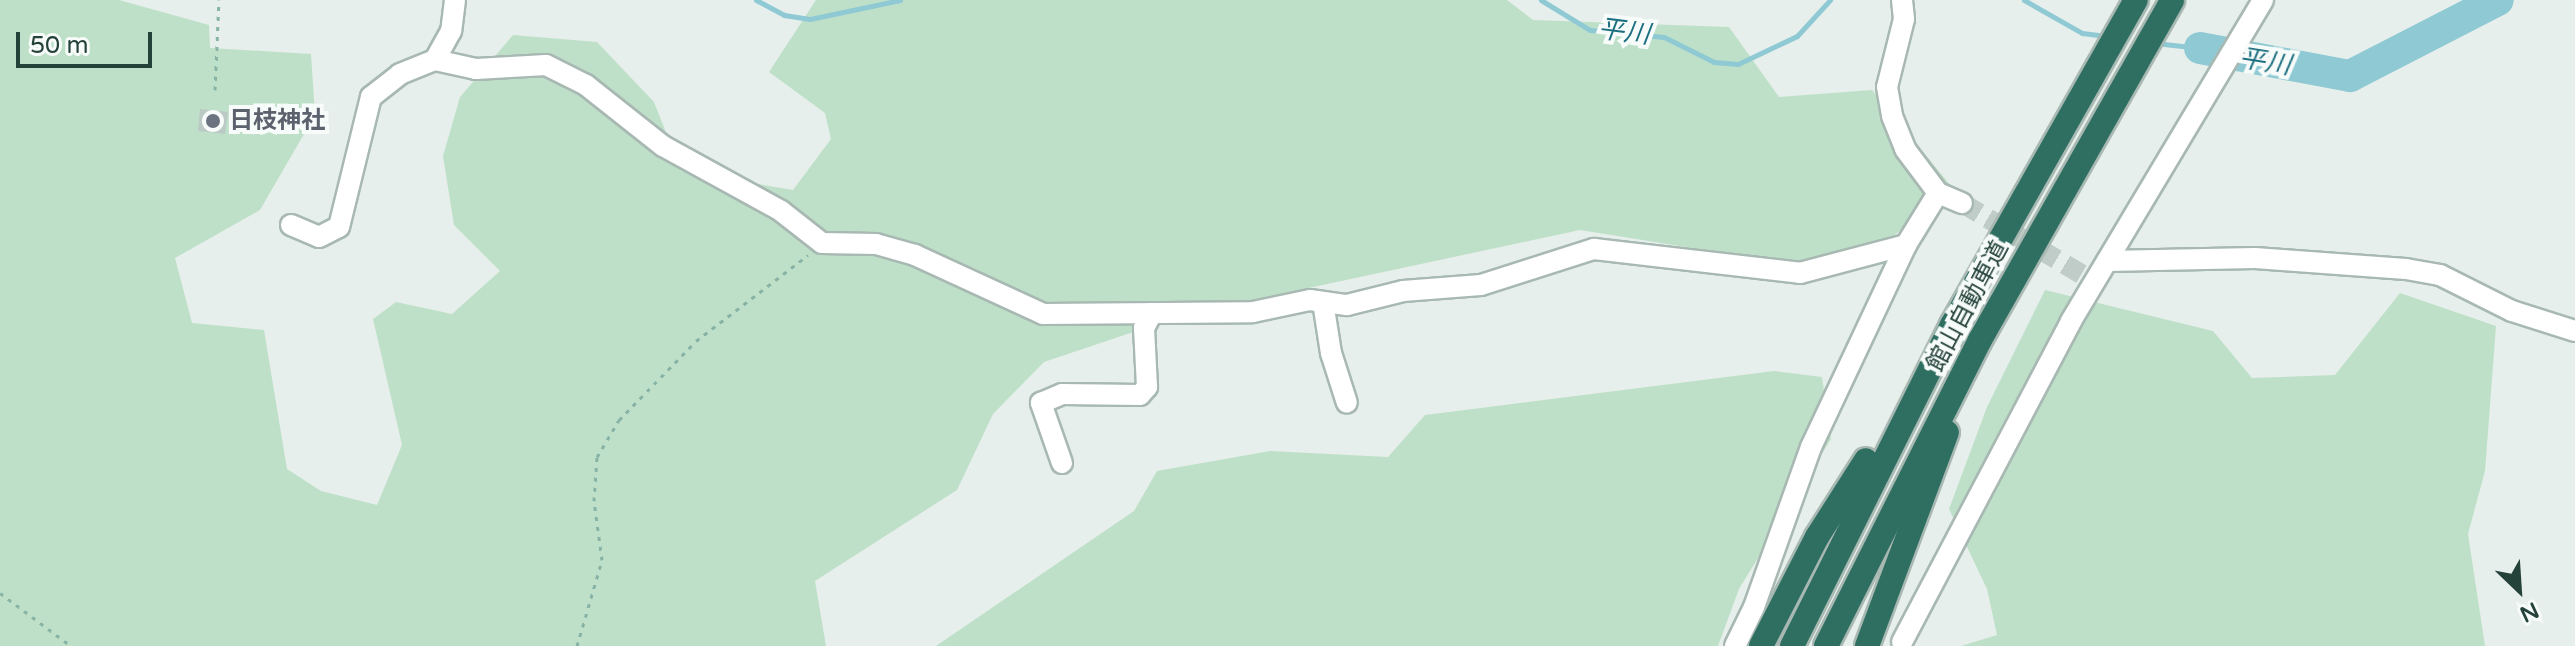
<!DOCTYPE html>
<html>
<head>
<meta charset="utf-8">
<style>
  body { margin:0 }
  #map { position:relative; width:2575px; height:646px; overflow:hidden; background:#e6efeb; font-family:"Varela Round","Noto Sans JP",sans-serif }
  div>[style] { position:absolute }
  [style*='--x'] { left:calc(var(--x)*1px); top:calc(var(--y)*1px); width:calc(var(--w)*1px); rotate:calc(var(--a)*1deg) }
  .green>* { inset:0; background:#bfe0c8 }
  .stream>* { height:5px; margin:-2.5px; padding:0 2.5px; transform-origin:2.5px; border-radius:2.5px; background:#8ec9d4 }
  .river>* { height:32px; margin:-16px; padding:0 16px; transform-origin:16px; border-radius:16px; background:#8ec9d4 }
  .building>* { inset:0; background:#bbcac4 }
  .minor-tunnel>* { height:20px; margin-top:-10px; transform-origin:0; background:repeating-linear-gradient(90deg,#bfccc8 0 20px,transparent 0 30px) }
  .path>* { height:3px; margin-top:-1.5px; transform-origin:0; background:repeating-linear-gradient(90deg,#86b3a5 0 4px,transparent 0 10px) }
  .roads { filter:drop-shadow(2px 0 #a8b8b2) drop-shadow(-2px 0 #a8b8b2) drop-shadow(0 2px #a8b8b2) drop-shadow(0 -2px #a8b8b2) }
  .minor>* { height:20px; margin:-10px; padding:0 10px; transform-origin:10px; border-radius:10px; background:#fff }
  .motorway>* { height:24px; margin:-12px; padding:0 12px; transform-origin:12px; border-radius:12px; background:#2f6f62 }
  .dots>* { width:22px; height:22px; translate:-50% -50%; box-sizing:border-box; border:4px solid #f7fbf9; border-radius:50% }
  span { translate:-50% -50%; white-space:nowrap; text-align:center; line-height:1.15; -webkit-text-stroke:8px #f7fbf9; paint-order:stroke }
  .worship-label { font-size:24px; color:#5b616d; font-weight:700 }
  .left { translate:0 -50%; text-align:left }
  .street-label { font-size:24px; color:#24423a }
  .water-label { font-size:26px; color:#1c6f80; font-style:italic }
  .north { position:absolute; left:2479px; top:550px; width:80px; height:80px; -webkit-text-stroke:6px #f7fbf9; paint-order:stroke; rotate:155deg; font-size:22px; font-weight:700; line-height:32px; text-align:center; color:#24423a }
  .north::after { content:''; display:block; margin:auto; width:28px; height:36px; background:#24423a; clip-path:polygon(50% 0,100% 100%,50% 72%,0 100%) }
  .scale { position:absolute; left:16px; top:32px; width:136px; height:36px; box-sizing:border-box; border:4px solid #24423a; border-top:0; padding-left:10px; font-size:24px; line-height:28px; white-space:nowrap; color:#24423a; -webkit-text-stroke:6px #f7fbf9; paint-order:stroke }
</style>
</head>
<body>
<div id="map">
  <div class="green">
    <i style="clip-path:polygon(0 0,119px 0,209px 25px,210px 48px,311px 54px,315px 115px,260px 210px,175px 258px,192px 323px,264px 330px,287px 469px,321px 491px,377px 505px,402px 445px,373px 319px,396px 302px,452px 314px,500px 271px,454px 225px,443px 156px,460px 97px,513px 35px,597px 42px,654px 102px,681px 171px,793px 190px,831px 139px,825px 113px,769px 72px,816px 0,1507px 0,1533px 20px,1729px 27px,1779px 97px,1872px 90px,1951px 186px,1888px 241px,1792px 264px,1580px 230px,1187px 314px,1044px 362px,993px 414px,957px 490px,815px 581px,826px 646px,0 646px)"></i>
    <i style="clip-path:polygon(2045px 290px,2213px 331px,2252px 378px,2335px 375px,2400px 293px,2496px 326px,2485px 471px,2468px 534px,2485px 646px,1961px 646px,1997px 635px,1987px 589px,1949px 509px,1987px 407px)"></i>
    <i style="clip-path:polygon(1774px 371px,1822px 377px,1831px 439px,1739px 589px,1718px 646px,936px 646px,1134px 511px,1157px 471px,1270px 451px,1388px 457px,1425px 415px)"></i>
  </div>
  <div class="stream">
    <i style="--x:756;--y:0;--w:32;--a:28"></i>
    <i style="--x:784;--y:15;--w:26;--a:9"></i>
    <i style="--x:810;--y:19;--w:92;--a:-11.9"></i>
    <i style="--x:1541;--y:0;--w:57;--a:31.5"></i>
    <i style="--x:1590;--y:30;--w:74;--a:5.4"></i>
    <i style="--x:1664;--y:37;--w:56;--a:26.6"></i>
    <i style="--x:1714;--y:62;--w:24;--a:5"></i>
    <i style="--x:1738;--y:64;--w:65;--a:-25.4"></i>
    <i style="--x:1797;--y:36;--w:49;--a:-47.5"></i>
    <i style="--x:2024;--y:0;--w:67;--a:29.6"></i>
    <i style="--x:2082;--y:33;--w:24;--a:7"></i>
    <i style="--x:2155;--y:43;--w:45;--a:6.3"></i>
  </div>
  <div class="river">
    <i style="--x:2200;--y:48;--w:153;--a:10.6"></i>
    <i style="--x:2350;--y:76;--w:166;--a:-27.2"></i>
  </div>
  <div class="building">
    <i style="clip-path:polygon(200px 109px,228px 112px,225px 134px,198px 131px)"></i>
  </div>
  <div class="minor-tunnel">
    <i style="--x:1962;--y:203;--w:139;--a:30.8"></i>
  </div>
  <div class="path">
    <i style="--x:215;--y:90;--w:90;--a:-87.5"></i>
    <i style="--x:0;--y:593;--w:89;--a:36.7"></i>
    <i style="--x:577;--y:646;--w:90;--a:-73.8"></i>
    <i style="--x:602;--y:560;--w:60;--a:-97.7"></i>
    <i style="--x:594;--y:501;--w:44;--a:-86.1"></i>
    <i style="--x:597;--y:457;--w:43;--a:-59.3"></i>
    <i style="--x:619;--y:420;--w:110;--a:-45.7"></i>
    <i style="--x:696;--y:341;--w:141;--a:-37.5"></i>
  </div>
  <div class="roads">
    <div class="minor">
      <i style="--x:455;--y:0;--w:31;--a:97"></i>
      <i style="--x:451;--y:31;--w:33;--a:119"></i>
      <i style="--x:435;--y:60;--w:42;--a:12.4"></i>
      <i style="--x:476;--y:69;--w:70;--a:-3.3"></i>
      <i style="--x:546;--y:65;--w:45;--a:26.6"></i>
      <i style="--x:586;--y:85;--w:98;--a:38.4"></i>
      <i style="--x:663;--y:146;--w:135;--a:28.8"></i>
      <i style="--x:781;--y:211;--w:52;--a:38"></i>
      <i style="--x:822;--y:243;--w:54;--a:1.1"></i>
      <i style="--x:876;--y:244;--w:41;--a:15.8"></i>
      <i style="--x:915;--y:255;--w:141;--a:24.7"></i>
      <i style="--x:1043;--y:314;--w:210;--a:-0.5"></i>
      <i style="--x:1253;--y:312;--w:58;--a:-11.9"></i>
      <i style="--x:1310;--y:300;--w:37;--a:8"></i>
      <i style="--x:1347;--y:305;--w:58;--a:-14"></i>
      <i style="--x:1403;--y:291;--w:78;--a:-4.4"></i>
      <i style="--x:1481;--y:285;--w:119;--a:-17.7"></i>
      <i style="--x:1594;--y:249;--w:207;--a:6.6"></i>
      <i style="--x:1800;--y:273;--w:110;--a:-14.8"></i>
      <i style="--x:1902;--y:0;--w:19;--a:84"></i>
      <i style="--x:1904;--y:19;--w:70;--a:104"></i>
      <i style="--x:1887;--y:87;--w:29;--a:80"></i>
      <i style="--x:1892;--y:116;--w:35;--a:68"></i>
      <i style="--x:1905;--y:149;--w:55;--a:53.1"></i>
      <i style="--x:1938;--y:193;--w:26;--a:23"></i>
      <i style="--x:291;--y:225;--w:30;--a:23"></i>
      <i style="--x:319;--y:237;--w:22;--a:-27"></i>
      <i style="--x:339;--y:227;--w:134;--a:-76.2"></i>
      <i style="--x:371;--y:97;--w:37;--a:-38"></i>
      <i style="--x:400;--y:74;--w:38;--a:-22"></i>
      <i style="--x:2107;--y:261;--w:148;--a:-1.2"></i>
      <i style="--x:2255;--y:258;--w:151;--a:4.2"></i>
      <i style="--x:2406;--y:269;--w:35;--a:10"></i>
      <i style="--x:2440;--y:275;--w:80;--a:26.6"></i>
      <i style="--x:2512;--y:311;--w:66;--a:17.6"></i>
      <i style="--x:1323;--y:302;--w:52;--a:81.1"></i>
      <i style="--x:1331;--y:353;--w:52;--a:72.3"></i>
      <i style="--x:1062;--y:463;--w:64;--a:-109.3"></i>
      <i style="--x:1041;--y:403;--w:23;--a:-23"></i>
      <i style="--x:1062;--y:394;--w:78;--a:0.7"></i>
      <i style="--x:1140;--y:395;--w:11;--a:-49"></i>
      <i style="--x:1147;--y:387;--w:59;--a:-92.9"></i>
      <i style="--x:1144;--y:328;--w:17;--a:-62"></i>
      <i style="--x:1902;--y:642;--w:363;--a:-62.2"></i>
      <i style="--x:2071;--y:321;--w:374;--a:-59.1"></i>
      <i style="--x:1735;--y:646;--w:43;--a:-64"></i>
      <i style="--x:1754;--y:607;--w:170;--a:-70.4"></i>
      <i style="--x:1811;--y:447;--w:223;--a:-64.8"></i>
      <i style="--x:1906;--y:245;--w:61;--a:-58.4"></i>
    </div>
    <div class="motorway">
      <i style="--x:1761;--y:646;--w:123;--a:-62.8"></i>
      <i style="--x:1817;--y:537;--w:91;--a:-57.5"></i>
      <i style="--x:1792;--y:646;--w:359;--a:-63.5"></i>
      <i style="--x:1952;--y:325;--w:373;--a:-60.5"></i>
      <i style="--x:1826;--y:646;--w:343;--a:-63.3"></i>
      <i style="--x:1980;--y:340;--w:390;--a:-60.5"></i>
      <i style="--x:1867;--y:646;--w:228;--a:-69.5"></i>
    </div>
  </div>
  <div class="dots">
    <i style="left:213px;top:121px;background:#6b7280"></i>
  </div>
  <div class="worship-label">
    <span class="left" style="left:229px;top:121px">日枝神社</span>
  </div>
  <div class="street-label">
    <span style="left:1968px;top:306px;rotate:-62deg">館山自動車道</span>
  </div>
  <div class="water-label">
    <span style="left:1624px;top:32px;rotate:7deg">平川</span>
    <span style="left:2265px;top:62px;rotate:9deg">平川</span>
  </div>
  <div class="north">N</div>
  <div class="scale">50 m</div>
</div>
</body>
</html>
